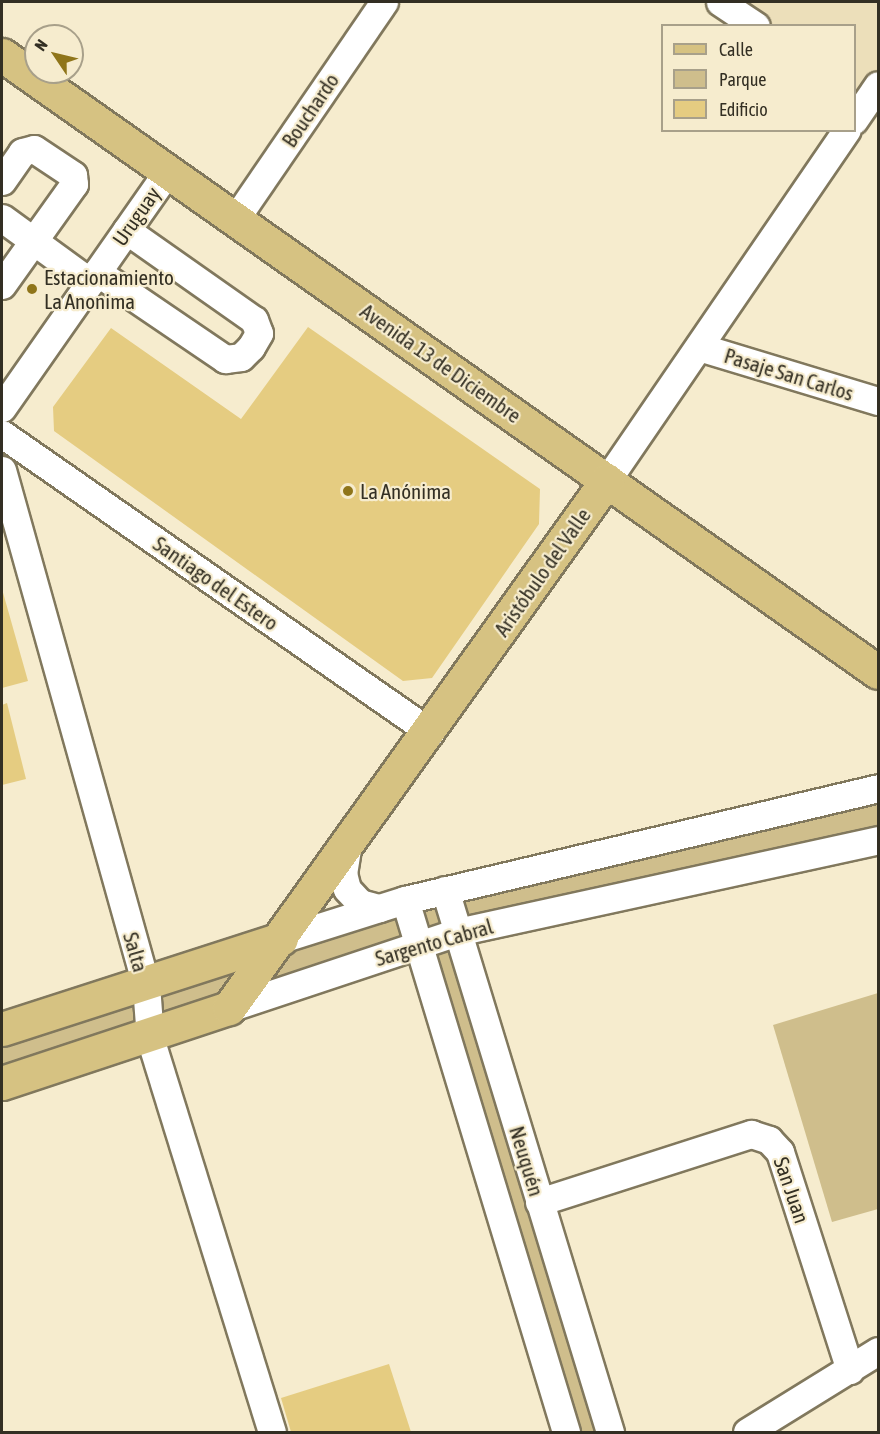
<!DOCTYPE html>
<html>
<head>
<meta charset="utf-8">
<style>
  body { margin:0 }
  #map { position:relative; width:880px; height:1434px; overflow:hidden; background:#f6ecce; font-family:"Asap Condensed",sans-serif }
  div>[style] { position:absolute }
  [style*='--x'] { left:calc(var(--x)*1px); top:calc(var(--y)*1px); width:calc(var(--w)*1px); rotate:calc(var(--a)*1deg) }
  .built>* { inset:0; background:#ecdfba }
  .green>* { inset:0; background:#cfbe8c }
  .building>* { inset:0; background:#e5cc81 }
  .roads { filter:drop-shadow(2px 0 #81785d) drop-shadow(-2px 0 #81785d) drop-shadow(0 2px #81785d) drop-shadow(0 -2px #81785d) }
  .minor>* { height:27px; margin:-13.5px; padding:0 13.5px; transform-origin:13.5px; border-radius:13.5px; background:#fff }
  .major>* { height:33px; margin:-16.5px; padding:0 16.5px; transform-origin:16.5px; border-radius:16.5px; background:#d6c282 }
  .dots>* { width:16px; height:16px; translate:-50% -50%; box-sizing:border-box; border:3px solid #f6ecce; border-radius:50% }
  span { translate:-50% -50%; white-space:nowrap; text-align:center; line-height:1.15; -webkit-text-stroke:4.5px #f6ecce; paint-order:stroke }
  .street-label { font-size:21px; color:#332f23 }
  .poi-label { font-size:21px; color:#332f23 }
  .left { translate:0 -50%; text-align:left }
  .frame { position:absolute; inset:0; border:3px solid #332f23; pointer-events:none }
  .legend { position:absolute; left:661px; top:24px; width:195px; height:108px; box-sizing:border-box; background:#f6ecce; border:2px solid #a8a08a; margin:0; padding:8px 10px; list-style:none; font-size:18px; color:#332f23 }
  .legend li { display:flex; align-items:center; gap:12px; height:30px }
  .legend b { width:30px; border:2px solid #a8a08a }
  .north { position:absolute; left:24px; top:24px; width:60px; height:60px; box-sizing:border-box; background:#f6ecce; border:2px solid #a8a08a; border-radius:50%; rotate:305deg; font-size:16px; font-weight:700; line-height:24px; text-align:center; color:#332f23 }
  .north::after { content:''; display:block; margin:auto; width:21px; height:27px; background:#8f751a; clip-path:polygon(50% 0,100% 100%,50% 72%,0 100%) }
</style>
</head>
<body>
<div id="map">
  <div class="built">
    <i style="clip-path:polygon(720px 2px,878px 2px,878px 85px,867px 101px,855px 93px,854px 26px,756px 25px)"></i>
  </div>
  <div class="green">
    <i style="clip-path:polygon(878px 788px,878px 840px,457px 933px,610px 1432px,566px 1432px,418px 943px,2px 1083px,2px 1029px,281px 939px)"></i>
    <i style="clip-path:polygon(878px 993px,878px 1209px,832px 1222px,773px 1025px)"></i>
  </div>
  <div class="building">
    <i style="clip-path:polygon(308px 327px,540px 489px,539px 524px,432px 678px,403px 681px,54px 431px,53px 407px,111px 328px,241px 419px)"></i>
    <i style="clip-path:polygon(2px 589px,28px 681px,2px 688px)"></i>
    <i style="clip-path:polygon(7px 703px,26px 779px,2px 785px,2px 705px)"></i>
    <i style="clip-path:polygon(389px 1364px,411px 1432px,291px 1432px,281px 1398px)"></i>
  </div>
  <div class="roads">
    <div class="minor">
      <i style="--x:720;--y:2;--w:43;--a:33.7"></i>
      <i style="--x:854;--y:120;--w:42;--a:-55.6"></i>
      <i style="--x:2;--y:181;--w:35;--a:-55"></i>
      <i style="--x:22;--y:152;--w:12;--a:-14"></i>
      <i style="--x:34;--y:149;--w:47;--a:33.7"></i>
      <i style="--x:73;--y:175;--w:9;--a:84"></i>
      <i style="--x:74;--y:184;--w:124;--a:125.5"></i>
      <i style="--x:2;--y:218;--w:109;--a:36"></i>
      <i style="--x:236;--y:218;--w:262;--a:-55.6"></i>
      <i style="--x:97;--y:272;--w:155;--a:34.2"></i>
      <i style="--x:225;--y:359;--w:16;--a:-7"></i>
      <i style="--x:241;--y:357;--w:14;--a:-45"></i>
      <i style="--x:251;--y:347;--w:16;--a:-60"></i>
      <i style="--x:259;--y:333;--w:14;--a:-111"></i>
      <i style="--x:254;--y:320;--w:156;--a:-144.9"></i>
      <i style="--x:699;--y:347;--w:187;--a:16.8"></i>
      <i style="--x:2;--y:408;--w:288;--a:-55"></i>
      <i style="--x:2;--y:434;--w:522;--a:34.85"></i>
      <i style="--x:2;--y:470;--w:535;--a:74.38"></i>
      <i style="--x:146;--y:985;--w:53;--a:85.7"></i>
      <i style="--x:150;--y:1038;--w:412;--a:72.8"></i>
      <i style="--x:607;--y:480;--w:424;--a:-55.6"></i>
      <i style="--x:347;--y:849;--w:24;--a:99"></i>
      <i style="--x:343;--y:873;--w:16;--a:76"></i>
      <i style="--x:347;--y:889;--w:19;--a:47"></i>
      <i style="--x:360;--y:903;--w:20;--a:15"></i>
      <i style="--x:445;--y:890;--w:567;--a:73.07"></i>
      <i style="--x:405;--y:900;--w:556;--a:73.16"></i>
      <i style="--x:281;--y:939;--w:130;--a:-17.5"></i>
      <i style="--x:405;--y:900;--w:486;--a:-13.3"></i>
      <i style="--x:229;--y:1008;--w:240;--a:-18.4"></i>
      <i style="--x:457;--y:932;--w:431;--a:-12.3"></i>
      <i style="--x:539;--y:1202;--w:223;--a:-17.8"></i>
      <i style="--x:751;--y:1134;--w:19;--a:18"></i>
      <i style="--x:769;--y:1140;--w:16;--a:47"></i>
      <i style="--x:780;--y:1152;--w:229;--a:72.2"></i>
      <i style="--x:747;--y:1432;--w:154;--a:-31.7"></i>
    </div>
    <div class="major">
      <i style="--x:2;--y:55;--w:1071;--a:35.16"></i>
      <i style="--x:2;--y:1029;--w:293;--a:-17.9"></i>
      <i style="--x:2;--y:1083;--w:239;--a:-18.3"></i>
      <i style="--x:229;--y:1008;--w:649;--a:-54.4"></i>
    </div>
  </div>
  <div class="dots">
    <i style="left:32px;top:289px;background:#8f751a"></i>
    <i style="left:348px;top:491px;background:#8f751a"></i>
  </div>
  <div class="street-label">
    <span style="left:310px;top:110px;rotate:-56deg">Bouchardo</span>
    <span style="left:136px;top:216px;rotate:-55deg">Uruguay</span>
    <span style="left:441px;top:363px;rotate:35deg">Avenida 13 de Diciembre</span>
    <span style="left:789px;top:374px;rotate:17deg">Pasaje San Carlos</span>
    <span style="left:542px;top:572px;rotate:-55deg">Aristóbulo del Valle</span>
    <span style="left:216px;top:583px;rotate:35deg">Santiago del Estero</span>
    <span style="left:434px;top:942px;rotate:-16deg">Sargento Cabral</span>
    <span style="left:136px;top:952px;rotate:74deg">Salta</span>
    <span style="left:527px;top:1161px;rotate:73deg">Neuquén</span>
    <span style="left:792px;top:1190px;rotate:71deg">San Juan</span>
  </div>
  <div class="poi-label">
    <span class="left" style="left:44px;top:289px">Estacionamiento<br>La Anonima</span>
    <span class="left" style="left:360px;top:491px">La Anónima</span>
  </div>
  <div class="frame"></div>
  <ul class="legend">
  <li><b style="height:8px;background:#d6c282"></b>Calle</li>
  <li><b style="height:16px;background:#cfbe8c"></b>Parque</li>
  <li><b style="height:16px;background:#e5cc81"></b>Edificio</li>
  </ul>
  <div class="north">N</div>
</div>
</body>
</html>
